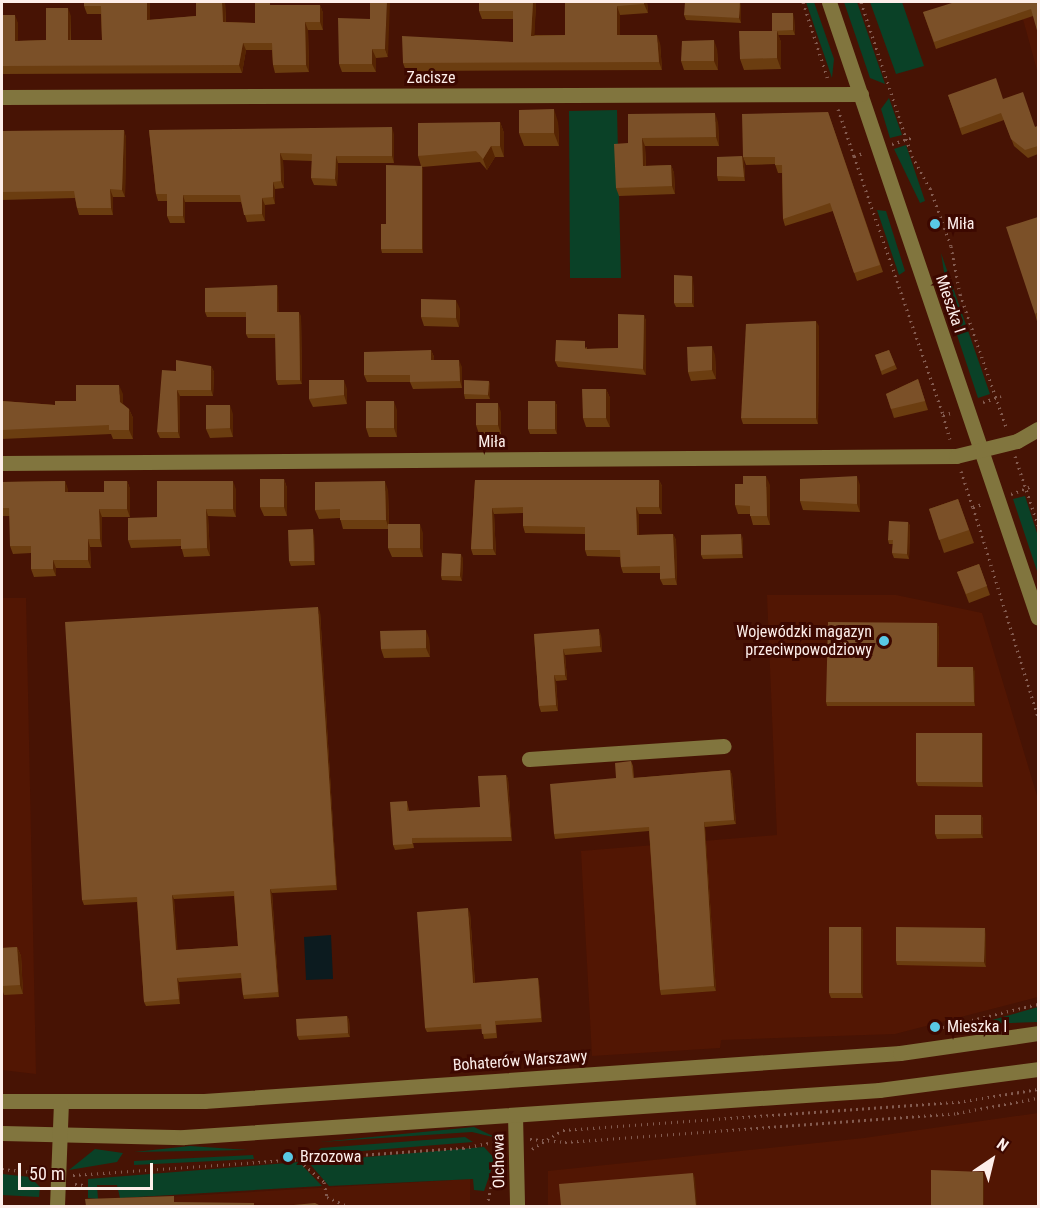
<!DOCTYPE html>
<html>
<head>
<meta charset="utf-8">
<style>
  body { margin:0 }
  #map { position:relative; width:1040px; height:1208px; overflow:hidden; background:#471304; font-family:"Roboto Condensed",sans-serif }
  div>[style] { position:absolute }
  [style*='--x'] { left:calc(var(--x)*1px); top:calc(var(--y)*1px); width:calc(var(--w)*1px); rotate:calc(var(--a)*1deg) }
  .built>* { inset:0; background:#521603 }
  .green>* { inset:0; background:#0a4127 }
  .water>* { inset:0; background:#0c1b1f }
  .path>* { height:3px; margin-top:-1.5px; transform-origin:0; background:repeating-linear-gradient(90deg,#835b50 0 1.5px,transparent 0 6px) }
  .minor>* { height:15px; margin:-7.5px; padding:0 7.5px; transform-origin:7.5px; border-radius:7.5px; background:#81753e }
  .wall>* { inset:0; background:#6b3d10 }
  .shaded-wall>* { inset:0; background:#562402 }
  .building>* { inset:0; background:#7b5028 }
  .dots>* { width:16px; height:16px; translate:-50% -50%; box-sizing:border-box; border:3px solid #3c0800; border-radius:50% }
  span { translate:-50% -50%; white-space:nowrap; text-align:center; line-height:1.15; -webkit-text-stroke:6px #3c0800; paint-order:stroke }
  .street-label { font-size:16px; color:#fdeeea }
  .poi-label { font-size:16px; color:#fdeeea }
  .left { translate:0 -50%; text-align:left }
  .right { translate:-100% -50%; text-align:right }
  .frame { position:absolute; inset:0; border:3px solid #fdeeea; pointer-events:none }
  .north { position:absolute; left:962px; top:1130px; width:60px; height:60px; -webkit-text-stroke:4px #3c0800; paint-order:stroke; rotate:35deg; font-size:16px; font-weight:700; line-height:24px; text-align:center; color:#fdeeea }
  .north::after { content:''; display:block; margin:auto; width:21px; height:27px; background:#fdeeea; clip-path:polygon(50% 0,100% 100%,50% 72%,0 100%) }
  .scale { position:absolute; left:18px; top:1163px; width:135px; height:27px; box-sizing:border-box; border:3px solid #fdeeea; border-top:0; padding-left:8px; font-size:18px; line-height:21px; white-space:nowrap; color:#fdeeea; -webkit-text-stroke:4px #3c0800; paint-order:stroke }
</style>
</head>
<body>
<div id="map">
  <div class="built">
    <i style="clip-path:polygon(1018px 2px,1038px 2px,1038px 74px,1026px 30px)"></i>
    <i style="clip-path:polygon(767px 595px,896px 595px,982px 613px,1038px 799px,1038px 997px,895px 1034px,721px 1040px,720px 1048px,592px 1056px,581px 851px,777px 835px)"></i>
    <i style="clip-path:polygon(2px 598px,26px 598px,36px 1074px,2px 1070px)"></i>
    <i style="clip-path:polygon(1038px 1113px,1038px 1206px,548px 1206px,548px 1171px,864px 1138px)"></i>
    <i style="clip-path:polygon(470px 1179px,470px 1206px,87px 1206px,166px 1197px)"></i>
  </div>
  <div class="green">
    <i style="clip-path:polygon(806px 2px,814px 2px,834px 59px,832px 78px)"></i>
    <i style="clip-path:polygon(844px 2px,857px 2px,885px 84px,870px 78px)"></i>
    <i style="clip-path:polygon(870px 2px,902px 2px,924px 66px,896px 74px)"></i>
    <i style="clip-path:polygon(889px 98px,902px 135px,890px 138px,881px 109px)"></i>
    <i style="clip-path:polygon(617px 110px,621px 278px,570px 278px,569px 111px)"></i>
    <i style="clip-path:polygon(906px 145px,925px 201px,920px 203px,894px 149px)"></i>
    <i style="clip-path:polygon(877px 210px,886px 211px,905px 271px,899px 275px)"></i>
    <i style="clip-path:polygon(941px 253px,990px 394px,978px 398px,951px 317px)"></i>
    <i style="clip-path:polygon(1025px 496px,1038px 536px,1038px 574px,1013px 499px)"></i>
    <i style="clip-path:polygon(1038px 1007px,1038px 1022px,985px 1024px,985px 1022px)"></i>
    <i style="clip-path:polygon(474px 1127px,497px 1138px,472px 1132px,320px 1142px)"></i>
    <i style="clip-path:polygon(465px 1137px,473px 1142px,312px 1155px,321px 1148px)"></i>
    <i style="clip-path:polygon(190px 1146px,248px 1150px,134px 1152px)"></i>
    <i style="clip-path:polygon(484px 1147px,495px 1159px,484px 1191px,474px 1190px,473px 1179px,329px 1186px,308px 1162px)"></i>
    <i style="clip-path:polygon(95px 1149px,123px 1153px,117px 1162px,69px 1170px)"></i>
    <i style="clip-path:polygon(253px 1155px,254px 1159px,134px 1165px,134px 1161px)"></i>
    <i style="clip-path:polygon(299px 1162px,322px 1186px,120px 1198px,117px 1185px,97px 1185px,98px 1199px,88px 1198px,88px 1179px)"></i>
    <i style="clip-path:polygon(2px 1174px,30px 1177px,40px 1187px,39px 1197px,2px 1195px)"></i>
  </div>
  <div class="water">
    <i style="clip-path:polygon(331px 935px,333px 979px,306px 980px,304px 937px)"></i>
  </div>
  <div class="path">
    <i style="--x:803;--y:2;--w:82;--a:72.2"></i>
    <i style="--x:861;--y:2;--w:162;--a:71.7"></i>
    <i style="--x:912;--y:156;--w:37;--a:61"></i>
    <i style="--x:930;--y:188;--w:62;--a:70.1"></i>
    <i style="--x:951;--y:246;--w:49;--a:79.4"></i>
    <i style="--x:960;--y:294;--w:141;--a:70.9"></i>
    <i style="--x:838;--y:109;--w:50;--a:71.2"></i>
    <i style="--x:854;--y:156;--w:9;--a:-18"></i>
    <i style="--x:892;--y:144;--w:22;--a:-18"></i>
    <i style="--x:854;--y:156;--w:274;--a:71"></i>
    <i style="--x:943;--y:415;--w:8;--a:-14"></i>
    <i style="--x:983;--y:402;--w:19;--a:-18"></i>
    <i style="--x:943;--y:415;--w:25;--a:74"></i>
    <i style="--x:1015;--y:456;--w:73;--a:71.6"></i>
    <i style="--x:961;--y:471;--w:38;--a:72"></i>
    <i style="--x:973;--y:507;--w:9;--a:-18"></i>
    <i style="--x:1011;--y:494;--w:22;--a:-21"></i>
    <i style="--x:973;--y:507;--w:220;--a:72.8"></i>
    <i style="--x:931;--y:1030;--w:110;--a:-13.7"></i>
    <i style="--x:530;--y:1139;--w:35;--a:5"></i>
    <i style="--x:565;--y:1142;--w:393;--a:-4.2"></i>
    <i style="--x:957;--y:1113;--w:82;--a:-10.5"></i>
    <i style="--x:532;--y:1149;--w:36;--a:-32"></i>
    <i style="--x:563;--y:1130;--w:396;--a:-4.1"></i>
    <i style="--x:958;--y:1102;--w:81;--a:-9.2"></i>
    <i style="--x:304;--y:1151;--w:14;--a:90"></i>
    <i style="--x:304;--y:1165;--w:26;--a:40"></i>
    <i style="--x:324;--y:1182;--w:15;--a:79"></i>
    <i style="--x:327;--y:1197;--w:22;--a:24"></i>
    <i style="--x:2;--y:1169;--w:40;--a:5.7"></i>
    <i style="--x:73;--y:1175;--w:391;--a:-4"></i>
    <i style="--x:463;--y:1148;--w:37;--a:-11"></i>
    <i style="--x:75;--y:1184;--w:9;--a:6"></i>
    <i style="--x:487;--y:1206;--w:55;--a:-78.5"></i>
  </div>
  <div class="minor">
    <i style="--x:829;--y:2;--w:650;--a:71.26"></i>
    <i style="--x:2;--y:97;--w:859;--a:-0.2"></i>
    <i style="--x:2;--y:463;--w:954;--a:-0.42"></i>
    <i style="--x:956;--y:456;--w:63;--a:-13.8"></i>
    <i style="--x:1017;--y:441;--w:24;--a:-30"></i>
    <i style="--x:529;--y:759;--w:195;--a:-3.8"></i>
    <i style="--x:2;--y:1101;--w:202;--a:0"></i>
    <i style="--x:204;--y:1101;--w:698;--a:-3.95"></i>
    <i style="--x:900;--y:1053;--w:139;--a:-8.2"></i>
    <i style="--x:515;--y:1115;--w:91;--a:88.7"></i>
    <i style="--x:2;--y:1133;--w:182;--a:1.3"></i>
    <i style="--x:184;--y:1137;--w:697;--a:-3.87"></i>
    <i style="--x:879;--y:1090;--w:160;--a:-7.5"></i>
    <i style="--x:57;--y:1206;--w:102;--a:-87.8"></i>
  </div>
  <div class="wall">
    <i style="clip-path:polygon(150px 2px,150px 20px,196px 16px,196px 2px,225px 2px,226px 22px,255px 23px,273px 5px,320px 5px,323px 13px,323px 30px,308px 30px,309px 72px,275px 73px,273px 65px,272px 50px,246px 50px,242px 73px,2px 74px,2px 15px,18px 23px,18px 41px,46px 40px,71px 16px,71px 40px,102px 40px,101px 14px,87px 14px,84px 6px)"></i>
    <i style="clip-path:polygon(370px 2px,388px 57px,376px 58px,376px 72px,342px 72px,339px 64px,370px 19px)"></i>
    <i style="clip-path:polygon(533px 2px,535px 2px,536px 5px,534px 35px,565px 35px,565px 2px,647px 2px,648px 13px,620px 15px,620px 35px,660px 43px,662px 70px,406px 71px,403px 63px,513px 42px,513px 19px,482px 19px,479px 11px)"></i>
    <i style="clip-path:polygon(1005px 2px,1038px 2px,1033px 16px,936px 49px,923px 12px)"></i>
    <i style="clip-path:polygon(741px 5px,741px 23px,686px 20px,684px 15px)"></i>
    <i style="clip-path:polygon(794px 17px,795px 35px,778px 35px,781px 42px,781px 69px,744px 70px,740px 59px,773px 31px)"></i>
    <i style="clip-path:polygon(717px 49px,718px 70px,684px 70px,681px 61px)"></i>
    <i style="clip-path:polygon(948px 95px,1003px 99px,1035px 127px,1038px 126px,1038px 154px,1028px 158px,1014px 146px,1004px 120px,962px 135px)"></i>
    <i style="clip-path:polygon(828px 112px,883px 272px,857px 281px,833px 211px,785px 226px,783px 219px,782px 173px,778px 173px,775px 164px,746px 165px,743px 157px)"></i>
    <i style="clip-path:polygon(628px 114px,718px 122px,719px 146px,645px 146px,646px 166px,671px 165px,674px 173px,675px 194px,619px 196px,616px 188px,628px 143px)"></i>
    <i style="clip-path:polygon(500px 122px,504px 133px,504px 157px,495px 157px,487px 170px,480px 162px,422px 167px,423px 170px,423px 253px,382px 253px,381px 249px,386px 224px,421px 166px,418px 156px)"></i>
    <i style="clip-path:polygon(558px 122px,559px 146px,524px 146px,519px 133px)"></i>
    <i style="clip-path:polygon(124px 130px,126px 138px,125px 197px,113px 197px,113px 215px,79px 215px,77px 208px,75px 198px,2px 200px,2px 131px)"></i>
    <i style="clip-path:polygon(149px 130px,394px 134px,394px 163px,338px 163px,337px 186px,314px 185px,311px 178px,312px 161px,283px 160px,284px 188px,275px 189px,275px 204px,265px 205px,265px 221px,247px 222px,241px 202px,185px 202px,185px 223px,170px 223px,167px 216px,167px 201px,158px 201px,156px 194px)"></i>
    <i style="clip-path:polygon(742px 156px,744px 160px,745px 181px,718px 181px,717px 176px)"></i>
    <i style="clip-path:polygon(1038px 217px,1038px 325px,1035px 314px)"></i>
    <i style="clip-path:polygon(692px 276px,693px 280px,694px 307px,676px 307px,674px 303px)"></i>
    <i style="clip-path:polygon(277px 285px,278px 289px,278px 312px,301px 316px,302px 384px,278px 385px,276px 380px,276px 338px,248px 338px,246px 334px,246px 317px,207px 317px,205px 312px)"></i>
    <i style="clip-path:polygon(460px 309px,459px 327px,424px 326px,421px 317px)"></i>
    <i style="clip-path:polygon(644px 315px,646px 321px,646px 375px,558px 367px,555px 361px,587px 347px,587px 349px,618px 348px)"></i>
    <i style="clip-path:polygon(819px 326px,818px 424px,743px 424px,741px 418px)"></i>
    <i style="clip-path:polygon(431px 350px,434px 357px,434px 360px,462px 367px,462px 388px,413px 389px,410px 382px,367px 382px,364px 375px)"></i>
    <i style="clip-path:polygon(889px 350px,897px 369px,882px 375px,875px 355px)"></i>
    <i style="clip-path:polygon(715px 355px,716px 379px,691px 381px,688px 372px)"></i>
    <i style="clip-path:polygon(211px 366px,214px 372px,213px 396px,180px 396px,180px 438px,160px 438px,157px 432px,176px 371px)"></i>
    <i style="clip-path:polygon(918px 379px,928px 410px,894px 418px,886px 394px)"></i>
    <i style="clip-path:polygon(489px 381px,490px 386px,490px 399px,465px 399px,464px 394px)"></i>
    <i style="clip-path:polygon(347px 389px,347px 404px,313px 407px,309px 399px)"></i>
    <i style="clip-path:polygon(606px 389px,610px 398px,610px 427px,586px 427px,583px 418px)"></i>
    <i style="clip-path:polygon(123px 394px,123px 404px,129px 409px,133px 418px,133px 439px,113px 439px,111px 434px,2px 439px,2px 401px,55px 405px,76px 401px)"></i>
    <i style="clip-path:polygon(555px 401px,557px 406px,557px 434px,530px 434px,528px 429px)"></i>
    <i style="clip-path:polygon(397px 410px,397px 437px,369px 437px,366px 428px)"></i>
    <i style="clip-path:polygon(501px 412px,501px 434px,479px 434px,476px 425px)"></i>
    <i style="clip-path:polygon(233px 414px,233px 437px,210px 438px,206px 429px)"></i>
    <i style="clip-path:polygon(284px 479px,287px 488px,287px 516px,264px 516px,260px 507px)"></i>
    <i style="clip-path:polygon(475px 480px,659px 480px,662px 486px,662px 514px,639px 514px,639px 535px,673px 534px,676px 540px,677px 585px,663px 585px,660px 579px,660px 573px,623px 573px,621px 567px,620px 557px,587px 556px,585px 550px,585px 534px,525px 533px,523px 526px,523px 513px,494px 514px,496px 555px,473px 555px,471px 549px)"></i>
    <i style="clip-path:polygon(65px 481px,68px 492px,104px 492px,127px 481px,130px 489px,130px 517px,102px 517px,102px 547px,90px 547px,91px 568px,56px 568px,56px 576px,34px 577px,31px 569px,31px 553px,13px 554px,10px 546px,10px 516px,2px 516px,2px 482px)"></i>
    <i style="clip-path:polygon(770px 485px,770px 525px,753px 525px,750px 514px,738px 514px,735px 505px)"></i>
    <i style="clip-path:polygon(860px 485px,860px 512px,803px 510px,800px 501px)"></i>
    <i style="clip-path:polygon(236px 489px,236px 517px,208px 516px,210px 556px,184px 557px,181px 546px,131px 548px,128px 540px,157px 517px)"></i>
    <i style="clip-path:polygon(388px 490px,389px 524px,423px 533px,423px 557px,392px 557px,388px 548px,388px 529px,343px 529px,340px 518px,319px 519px,315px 510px)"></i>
    <i style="clip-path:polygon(958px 499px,974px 543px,944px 553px,929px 509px)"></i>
    <i style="clip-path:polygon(908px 522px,910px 526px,909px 559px,894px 558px,892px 553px,893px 544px,889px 544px,888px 540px)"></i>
    <i style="clip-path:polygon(314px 534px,315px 565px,291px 566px,289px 561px)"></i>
    <i style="clip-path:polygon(743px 538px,743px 558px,703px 559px,701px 555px)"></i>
    <i style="clip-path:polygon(463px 558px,462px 581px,442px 580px,441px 576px)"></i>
    <i style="clip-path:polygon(979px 564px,990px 595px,969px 603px,957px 572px)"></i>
    <i style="clip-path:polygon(evenodd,320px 612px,337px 890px,272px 893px,279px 997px,244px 999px,243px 995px,241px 978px,179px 982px,180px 1004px,146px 1006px,144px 1002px,137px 902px,84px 905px,82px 900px,320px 612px,234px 896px,238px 946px,177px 950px,174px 899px,234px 896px)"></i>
    <i style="clip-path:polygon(937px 623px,939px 628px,938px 667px,975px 671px,975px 706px,827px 706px,826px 702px)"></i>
    <i style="clip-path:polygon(534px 634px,601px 635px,602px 652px,565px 655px,567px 680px,556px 681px,558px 711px,541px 712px,539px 706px)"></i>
    <i style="clip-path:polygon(429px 638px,430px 657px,384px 658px,381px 649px)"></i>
    <i style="clip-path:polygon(982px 733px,983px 737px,983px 787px,918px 786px,916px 782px)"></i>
    <i style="clip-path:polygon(631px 761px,633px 766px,634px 778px,730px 770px,732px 775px,736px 824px,705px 827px,716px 991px,661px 995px,660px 990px,649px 831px,555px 839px,554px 834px,616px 778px)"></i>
    <i style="clip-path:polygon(506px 775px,508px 779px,512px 841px,413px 843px,414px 848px,395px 850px,393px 845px,407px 801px,409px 811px,480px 807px)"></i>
    <i style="clip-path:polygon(981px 815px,983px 819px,983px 838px,937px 839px,935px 834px)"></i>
    <i style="clip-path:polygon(470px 913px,475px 983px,538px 978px,539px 983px,542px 1022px,496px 1025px,497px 1038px,484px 1039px,482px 1029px,427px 1032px,425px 1028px)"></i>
    <i style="clip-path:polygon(861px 927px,863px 931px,863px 998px,831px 998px,829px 993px)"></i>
    <i style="clip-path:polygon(986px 933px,986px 967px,897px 965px,896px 961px)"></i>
    <i style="clip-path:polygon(17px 947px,21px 956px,23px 994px,4px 995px,2px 989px,2px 948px)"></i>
    <i style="clip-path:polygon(347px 1016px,349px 1020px,350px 1037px,299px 1040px,297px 1036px)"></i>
  </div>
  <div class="shaded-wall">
    <i style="clip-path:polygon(147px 2px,150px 2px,150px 28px,147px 20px)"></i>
    <i style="clip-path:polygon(222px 2px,225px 2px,226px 30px,223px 22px)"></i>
    <i style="clip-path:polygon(387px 2px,390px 2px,388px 57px,385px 49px)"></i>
    <i style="clip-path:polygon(533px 2px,535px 2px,536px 5px,534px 44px,531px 36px)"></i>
    <i style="clip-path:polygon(644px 2px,647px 2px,648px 13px,644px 4px)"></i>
    <i style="clip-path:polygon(740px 2px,741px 5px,741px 23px,739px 18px)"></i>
    <i style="clip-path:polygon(320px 5px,323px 13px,323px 30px,320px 22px)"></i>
    <i style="clip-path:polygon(617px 6px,620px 15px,620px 43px,617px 35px)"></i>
    <i style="clip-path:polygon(68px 8px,71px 16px,70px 48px,68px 40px)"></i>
    <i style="clip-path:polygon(793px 13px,794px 17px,795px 35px,793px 30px)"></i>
    <i style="clip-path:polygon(15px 15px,18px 23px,18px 48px,15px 41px)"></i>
    <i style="clip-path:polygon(305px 22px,308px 30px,309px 72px,306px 65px)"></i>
    <i style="clip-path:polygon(777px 31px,781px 42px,781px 69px,777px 58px)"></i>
    <i style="clip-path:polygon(657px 35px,660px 43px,662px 70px,659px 62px)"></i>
    <i style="clip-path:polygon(714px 40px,717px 49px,718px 70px,714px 61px)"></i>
    <i style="clip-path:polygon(243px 43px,246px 50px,242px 73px,239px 65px)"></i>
    <i style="clip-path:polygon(372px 49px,376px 58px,376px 72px,372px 64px)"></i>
    <i style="clip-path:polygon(554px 109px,558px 122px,559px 146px,554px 133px)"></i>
    <i style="clip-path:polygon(715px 113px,718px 122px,719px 146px,716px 137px)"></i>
    <i style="clip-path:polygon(500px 122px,504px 133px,504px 157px,500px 146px)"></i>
    <i style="clip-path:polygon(392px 127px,394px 134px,394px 163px,392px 156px)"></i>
    <i style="clip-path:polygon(124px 130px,126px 138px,125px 197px,122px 190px)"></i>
    <i style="clip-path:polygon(642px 138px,645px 146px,646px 174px,643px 166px)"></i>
    <i style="clip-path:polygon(491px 146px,495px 157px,487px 170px,483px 159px)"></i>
    <i style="clip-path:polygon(280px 153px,283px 160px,284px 188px,281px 181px)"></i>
    <i style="clip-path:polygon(336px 156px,338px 163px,337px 186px,335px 179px)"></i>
    <i style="clip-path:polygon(742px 156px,744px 160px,745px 181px,744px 177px)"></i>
    <i style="clip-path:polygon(671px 165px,674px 173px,675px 194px,672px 186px)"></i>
    <i style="clip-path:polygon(422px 166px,423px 170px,423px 253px,422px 249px)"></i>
    <i style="clip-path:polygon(273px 182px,275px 189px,275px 204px,273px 197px)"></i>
    <i style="clip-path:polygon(110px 189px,113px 197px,113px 215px,111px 208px)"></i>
    <i style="clip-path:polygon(183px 195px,185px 202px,185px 223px,183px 216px)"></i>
    <i style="clip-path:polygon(262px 198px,265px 205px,265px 221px,262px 214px)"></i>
    <i style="clip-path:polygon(692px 276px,693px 280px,694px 307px,692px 303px)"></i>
    <i style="clip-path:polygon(277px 285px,278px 289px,279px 317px,277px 312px)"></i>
    <i style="clip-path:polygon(456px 300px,460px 309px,459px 327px,456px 318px)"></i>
    <i style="clip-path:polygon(299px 312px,301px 316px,302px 384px,300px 380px)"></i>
    <i style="clip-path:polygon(644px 315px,646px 321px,646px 375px,643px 369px)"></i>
    <i style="clip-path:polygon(816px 321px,819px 326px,818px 424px,816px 418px)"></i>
    <i style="clip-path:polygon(712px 346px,715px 355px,716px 379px,712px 370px)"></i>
    <i style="clip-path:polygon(431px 350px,434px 357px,434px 368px,431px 360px)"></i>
    <i style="clip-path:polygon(459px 360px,462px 367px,462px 388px,460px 381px)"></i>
    <i style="clip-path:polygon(211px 366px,214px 372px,213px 396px,211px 390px)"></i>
    <i style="clip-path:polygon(344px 380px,347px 389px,347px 404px,344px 395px)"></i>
    <i style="clip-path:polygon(489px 381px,490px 386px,490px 399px,488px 395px)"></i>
    <i style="clip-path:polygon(119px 385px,123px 394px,123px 411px,120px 402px)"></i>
    <i style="clip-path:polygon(606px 389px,610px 398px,610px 427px,606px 418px)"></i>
    <i style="clip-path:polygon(177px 390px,180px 396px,180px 438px,178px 432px)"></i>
    <i style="clip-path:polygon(394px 401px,397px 410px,397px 437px,394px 428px)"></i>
    <i style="clip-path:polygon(555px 401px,557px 406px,557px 434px,555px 429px)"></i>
    <i style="clip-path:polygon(498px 403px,501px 412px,501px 434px,498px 425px)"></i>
    <i style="clip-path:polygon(230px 405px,233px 414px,233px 437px,230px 428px)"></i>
    <i style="clip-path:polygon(129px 409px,133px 418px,133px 439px,129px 430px)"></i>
    <i style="clip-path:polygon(766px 476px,770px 485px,770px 525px,767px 516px)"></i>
    <i style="clip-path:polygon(857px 476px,860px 485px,860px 512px,857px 504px)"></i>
    <i style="clip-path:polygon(284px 479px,287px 488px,287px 516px,284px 507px)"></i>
    <i style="clip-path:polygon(659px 480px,662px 486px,662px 514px,659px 507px)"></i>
    <i style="clip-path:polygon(65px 481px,68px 489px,68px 500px,65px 492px)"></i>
    <i style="clip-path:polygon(127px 481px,130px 489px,130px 517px,127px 509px)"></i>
    <i style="clip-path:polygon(233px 481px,236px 489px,236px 517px,233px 509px)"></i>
    <i style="clip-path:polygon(385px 481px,388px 490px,389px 529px,386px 520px)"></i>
    <i style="clip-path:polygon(636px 507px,639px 514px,639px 542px,637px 535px)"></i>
    <i style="clip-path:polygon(492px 508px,494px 514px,496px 555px,493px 549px)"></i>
    <i style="clip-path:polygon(99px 509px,102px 517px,102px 547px,100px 539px)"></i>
    <i style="clip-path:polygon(206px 509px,208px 516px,210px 556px,207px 548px)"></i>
    <i style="clip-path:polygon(908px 522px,910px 526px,909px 559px,907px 554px)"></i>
    <i style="clip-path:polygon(420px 524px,423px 533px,423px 557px,420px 548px)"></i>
    <i style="clip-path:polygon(313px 529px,314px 534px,315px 565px,314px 561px)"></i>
    <i style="clip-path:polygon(673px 534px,676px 540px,677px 585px,675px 578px)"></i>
    <i style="clip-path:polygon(741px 534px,743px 538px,743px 558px,742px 554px)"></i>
    <i style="clip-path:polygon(88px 539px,90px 547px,91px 568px,88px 560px)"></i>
    <i style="clip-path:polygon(461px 554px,463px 558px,462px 581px,460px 576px)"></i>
    <i style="clip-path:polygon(53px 560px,56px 568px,56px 576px,53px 569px)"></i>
    <i style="clip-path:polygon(318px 607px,320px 612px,337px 890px,336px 885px)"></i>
    <i style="clip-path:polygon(937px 623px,939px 628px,938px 671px,937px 667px)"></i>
    <i style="clip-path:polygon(599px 629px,601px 635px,602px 652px,600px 646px)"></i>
    <i style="clip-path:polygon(426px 630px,429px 638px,430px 657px,426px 648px)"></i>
    <i style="clip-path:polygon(563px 649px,565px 655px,567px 680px,565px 675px)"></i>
    <i style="clip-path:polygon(973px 667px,975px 671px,975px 706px,974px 702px)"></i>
    <i style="clip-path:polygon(554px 675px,556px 681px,558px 711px,556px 705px)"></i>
    <i style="clip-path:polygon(982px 733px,983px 737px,983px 787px,982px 782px)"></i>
    <i style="clip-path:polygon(730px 770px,732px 775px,736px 824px,734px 820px)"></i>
    <i style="clip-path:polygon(506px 775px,508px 779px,512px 841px,511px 837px)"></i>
    <i style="clip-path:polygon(981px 815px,983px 819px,983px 838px,981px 834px)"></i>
    <i style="clip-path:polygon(704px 822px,705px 827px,716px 991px,714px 986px)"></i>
    <i style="clip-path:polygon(270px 889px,272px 893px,279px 997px,278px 992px)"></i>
    <i style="clip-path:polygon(172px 895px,174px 899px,178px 954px,176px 950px)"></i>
    <i style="clip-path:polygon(468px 908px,470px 913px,475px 987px,473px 983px)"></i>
    <i style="clip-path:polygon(861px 927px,863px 931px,863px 998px,861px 993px)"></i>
    <i style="clip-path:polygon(985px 928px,986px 933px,986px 967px,984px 962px)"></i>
    <i style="clip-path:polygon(17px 947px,21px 956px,23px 994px,20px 985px)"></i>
    <i style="clip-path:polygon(177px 978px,179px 982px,180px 1004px,179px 999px)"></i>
    <i style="clip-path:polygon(538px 978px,539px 983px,542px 1022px,541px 1018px)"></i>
    <i style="clip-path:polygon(347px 1016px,349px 1020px,350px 1037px,348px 1033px)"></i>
    <i style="clip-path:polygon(983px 1172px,984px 1176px,984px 1206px,983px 1206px)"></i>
    <i style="clip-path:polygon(693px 1173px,695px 1178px,697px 1206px,696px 1206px)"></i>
  </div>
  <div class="building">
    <i style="clip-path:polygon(84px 2px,147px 2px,147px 20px,196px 16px,196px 2px,222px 2px,223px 22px,255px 23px,255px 2px,270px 2px,270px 5px,320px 5px,320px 22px,305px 22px,306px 65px,273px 65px,272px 43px,243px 43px,239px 65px,2px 66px,2px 15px,15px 15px,15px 41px,46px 40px,46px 8px,68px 8px,68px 40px,102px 40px,101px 6px,84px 6px)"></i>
    <i style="clip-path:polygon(370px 2px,387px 2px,385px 49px,372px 49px,372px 64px,339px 64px,338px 18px,370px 19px)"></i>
    <i style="clip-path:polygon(479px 2px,533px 2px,531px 36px,565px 35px,565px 2px,644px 2px,644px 4px,617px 6px,617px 35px,657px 35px,659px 62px,403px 63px,402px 36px,513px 42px,513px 11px,479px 11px)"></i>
    <i style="clip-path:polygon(685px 2px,740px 2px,739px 18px,684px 15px)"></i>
    <i style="clip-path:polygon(955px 2px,1038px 2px,1038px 34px,1031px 9px,934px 42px,923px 12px)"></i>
    <i style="clip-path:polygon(772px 13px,793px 13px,793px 30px,772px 31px)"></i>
    <i style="clip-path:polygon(739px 31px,777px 31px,777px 58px,740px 59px)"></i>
    <i style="clip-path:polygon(714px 40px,714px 61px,681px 61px,682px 41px)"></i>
    <i style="clip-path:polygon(996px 78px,1003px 99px,1023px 92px,1035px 127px,1038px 126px,1038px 146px,1025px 150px,1011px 139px,1001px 113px,960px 128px,948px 95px)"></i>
    <i style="clip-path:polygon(554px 109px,554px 133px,519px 133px,519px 110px)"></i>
    <i style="clip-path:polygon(828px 112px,880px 265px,854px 273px,830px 203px,783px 219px,782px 165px,775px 165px,775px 157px,743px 157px,742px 114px)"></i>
    <i style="clip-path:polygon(715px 113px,716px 137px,642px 138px,643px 166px,671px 165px,672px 186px,616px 188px,614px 144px,628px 143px,628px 114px)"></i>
    <i style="clip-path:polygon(500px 122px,500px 146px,491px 146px,483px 159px,476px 151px,418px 156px,418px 123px)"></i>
    <i style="clip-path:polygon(392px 127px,392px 156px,336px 156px,335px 179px,311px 178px,312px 154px,280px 153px,281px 181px,273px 182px,273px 197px,262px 198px,262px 214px,244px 215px,240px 195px,183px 195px,183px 216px,167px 216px,167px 194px,156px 194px,149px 130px)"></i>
    <i style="clip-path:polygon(124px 130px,122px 190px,110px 189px,111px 208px,77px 208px,74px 191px,2px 192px,2px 131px)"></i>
    <i style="clip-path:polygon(742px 156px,744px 177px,717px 176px,717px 157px)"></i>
    <i style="clip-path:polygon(386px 165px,422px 166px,422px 249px,381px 249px,381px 224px,386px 224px)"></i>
    <i style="clip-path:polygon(1038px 217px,1038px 312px,1035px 314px,1006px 227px)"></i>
    <i style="clip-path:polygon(674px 275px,692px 276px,692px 303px,674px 303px)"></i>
    <i style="clip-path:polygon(277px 285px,277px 312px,299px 312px,300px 380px,276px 380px,275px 334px,246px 334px,246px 312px,205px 312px,205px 288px)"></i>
    <i style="clip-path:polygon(421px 299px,456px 300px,456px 318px,421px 317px)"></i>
    <i style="clip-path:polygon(618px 314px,644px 315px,643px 369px,555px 361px,556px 340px,585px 341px,585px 349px,618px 348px)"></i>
    <i style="clip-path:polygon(816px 321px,816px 418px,741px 418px,746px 324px)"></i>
    <i style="clip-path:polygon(712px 346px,712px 370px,688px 372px,687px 347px)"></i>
    <i style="clip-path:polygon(431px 350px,431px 360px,459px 360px,460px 381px,410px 382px,410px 375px,364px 375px,364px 352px)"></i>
    <i style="clip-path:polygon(889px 350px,895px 365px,881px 371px,875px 355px)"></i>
    <i style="clip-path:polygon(176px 360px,211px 366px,211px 390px,177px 390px,178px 432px,157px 432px,162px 370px,176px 371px)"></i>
    <i style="clip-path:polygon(918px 379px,925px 401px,891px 409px,886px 394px)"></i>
    <i style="clip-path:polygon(309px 380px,344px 380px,344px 395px,309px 399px)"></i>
    <i style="clip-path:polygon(464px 380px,489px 381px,488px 395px,464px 394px)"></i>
    <i style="clip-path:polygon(76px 385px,119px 385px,120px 402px,129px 409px,129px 430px,109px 430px,109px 425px,2px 430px,2px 401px,55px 405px,55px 401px,76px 401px)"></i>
    <i style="clip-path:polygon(582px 389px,606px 389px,606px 418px,583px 418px)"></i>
    <i style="clip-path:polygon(366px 401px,394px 401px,394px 428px,366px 428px)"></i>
    <i style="clip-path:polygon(528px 401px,555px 401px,555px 429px,528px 429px)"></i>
    <i style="clip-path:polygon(476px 403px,498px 403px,498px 425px,476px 425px)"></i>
    <i style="clip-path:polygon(206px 405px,230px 405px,230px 428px,206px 429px)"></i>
    <i style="clip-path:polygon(743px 476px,766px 476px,767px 516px,750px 516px,750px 506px,735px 505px,735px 484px,743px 484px)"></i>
    <i style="clip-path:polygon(857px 476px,857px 504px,800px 501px,800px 479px)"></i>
    <i style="clip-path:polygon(260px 479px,284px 479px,284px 507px,260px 507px)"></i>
    <i style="clip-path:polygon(475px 480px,659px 480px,659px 507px,636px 507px,637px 535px,673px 534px,675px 578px,660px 579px,660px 566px,621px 567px,620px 550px,585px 550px,585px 527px,523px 526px,523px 507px,492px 508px,493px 549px,471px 549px)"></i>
    <i style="clip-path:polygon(65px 481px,65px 492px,104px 492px,104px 481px,127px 481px,127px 509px,99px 509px,100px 539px,88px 539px,88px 560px,53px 560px,53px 569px,31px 569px,31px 546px,10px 546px,9px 508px,2px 508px,2px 482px)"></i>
    <i style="clip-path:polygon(157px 481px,233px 481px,233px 509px,206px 509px,207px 548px,181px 549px,181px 539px,128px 540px,128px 518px,157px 517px)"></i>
    <i style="clip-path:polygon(385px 481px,386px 520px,340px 520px,340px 509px,315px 510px,315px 482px)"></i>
    <i style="clip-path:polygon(958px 499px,969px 530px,939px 540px,929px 509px)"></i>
    <i style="clip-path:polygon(889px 521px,908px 522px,907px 554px,892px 553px,893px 540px,888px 540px)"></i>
    <i style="clip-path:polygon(388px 524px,420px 524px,420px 548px,388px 548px)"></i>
    <i style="clip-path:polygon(313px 529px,314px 561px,289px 561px,288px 530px)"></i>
    <i style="clip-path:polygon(741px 534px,742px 554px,701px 555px,701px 535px)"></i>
    <i style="clip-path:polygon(442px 553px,461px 554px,460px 576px,441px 576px)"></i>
    <i style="clip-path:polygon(979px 564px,987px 586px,966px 594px,957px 572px)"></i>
    <i style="clip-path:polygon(evenodd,318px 607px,336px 885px,270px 889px,278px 992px,243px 995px,241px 973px,177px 978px,179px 999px,144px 1002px,137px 897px,82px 900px,65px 622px,318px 607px,234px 891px,238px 946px,176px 950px,172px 895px,234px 891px)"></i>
    <i style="clip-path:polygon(828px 622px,937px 623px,937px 667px,973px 667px,974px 702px,826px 702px)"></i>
    <i style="clip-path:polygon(599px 629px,600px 646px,563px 649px,565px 675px,554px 675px,556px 705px,539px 706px,534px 634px)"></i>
    <i style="clip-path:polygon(426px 630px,426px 648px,381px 649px,380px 631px)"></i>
    <i style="clip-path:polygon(916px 733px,982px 733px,982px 782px,916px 782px)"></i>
    <i style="clip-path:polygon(631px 761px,633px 778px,730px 770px,734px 820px,704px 822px,714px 986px,660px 990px,649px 827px,554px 834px,550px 784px,616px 778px,615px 763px)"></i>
    <i style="clip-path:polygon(506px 775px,511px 837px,412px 838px,412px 844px,393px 845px,390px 802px,407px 801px,407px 811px,480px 807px,478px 776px)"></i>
    <i style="clip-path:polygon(935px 815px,981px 815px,981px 834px,935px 834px)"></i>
    <i style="clip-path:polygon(468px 908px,473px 983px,538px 978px,541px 1018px,495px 1021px,496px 1033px,482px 1034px,481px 1024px,425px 1028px,417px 912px)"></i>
    <i style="clip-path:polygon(829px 927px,861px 927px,861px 993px,829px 993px)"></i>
    <i style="clip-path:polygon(896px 927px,985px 928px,984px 962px,896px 961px)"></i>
    <i style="clip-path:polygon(17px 947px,20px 985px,2px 986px,2px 948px)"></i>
    <i style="clip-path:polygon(347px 1016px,348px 1033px,297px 1036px,296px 1019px)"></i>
    <i style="clip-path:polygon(931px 1170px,983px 1172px,983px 1206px,931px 1206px)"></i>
    <i style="clip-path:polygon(693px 1173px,696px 1206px,561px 1206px,559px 1184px)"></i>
    <i style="clip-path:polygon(174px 1196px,174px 1202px,254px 1203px,254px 1206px,86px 1206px,85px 1199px)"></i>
    <i style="clip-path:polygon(315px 1203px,321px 1206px,283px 1206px)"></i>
  </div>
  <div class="dots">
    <i style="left:935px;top:224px;background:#59c8e4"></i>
    <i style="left:884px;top:641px;background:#59c8e4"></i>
    <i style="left:935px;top:1027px;background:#59c8e4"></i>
    <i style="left:288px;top:1157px;background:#59c8e4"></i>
  </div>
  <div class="street-label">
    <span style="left:431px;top:78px">Zacisze</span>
    <span style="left:950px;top:304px;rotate:71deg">Mieszka I</span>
    <span style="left:492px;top:442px">Miła</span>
    <span style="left:520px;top:1061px;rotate:-4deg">Bohaterów Warszawy</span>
    <span style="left:499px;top:1161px;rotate:-91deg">Olchowa</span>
  </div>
  <div class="poi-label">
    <span class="left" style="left:947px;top:224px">Miła</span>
    <span class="right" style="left:872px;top:641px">Wojewódzki magazyn<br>przeciwpowodziowy</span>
    <span class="left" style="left:947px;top:1027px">Mieszka I</span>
    <span class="left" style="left:300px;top:1157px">Brzozowa</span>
  </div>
  <div class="frame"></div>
  <div class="north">N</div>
  <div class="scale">50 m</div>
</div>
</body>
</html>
